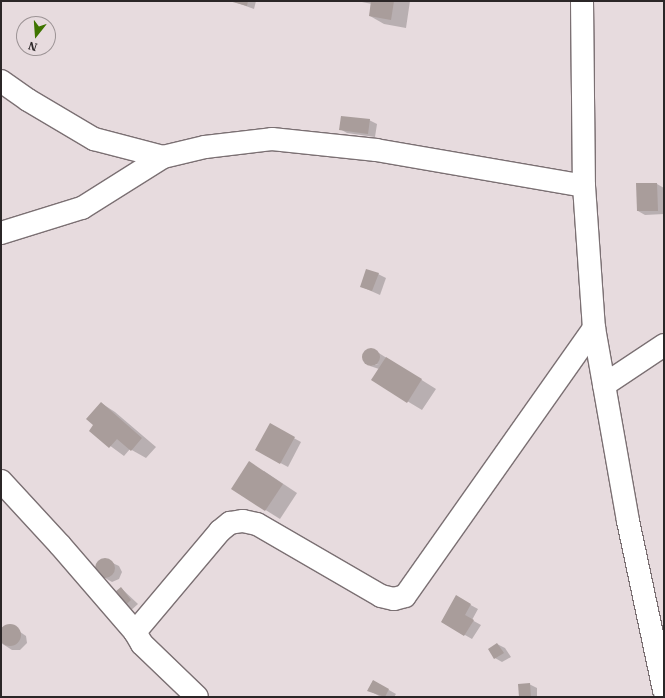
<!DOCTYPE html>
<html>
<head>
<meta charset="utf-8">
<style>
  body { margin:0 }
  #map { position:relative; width:665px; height:698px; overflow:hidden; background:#e7dbde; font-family:"IBM Plex Serif",serif }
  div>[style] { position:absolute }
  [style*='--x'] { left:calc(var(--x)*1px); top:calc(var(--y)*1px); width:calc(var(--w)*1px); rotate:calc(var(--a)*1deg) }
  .shadow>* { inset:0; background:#0003 }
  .building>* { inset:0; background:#a99d9b }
  .round { border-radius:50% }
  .roads { filter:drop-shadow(1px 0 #7b7073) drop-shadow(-1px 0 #7b7073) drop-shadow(0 1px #7b7073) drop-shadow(0 -1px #7b7073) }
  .minor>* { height:22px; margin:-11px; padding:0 11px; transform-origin:11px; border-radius:11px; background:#fff }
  span { translate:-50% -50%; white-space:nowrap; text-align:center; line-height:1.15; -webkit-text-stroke:4px #e7dbde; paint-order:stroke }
  .frame { position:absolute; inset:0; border:2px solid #2b2627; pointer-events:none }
  .north { position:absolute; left:16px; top:16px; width:40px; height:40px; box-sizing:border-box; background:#e7dbde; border:1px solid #9c9395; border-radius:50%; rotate:197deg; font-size:11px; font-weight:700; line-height:16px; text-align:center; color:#2b2627 }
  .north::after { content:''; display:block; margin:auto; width:14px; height:18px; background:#3f7400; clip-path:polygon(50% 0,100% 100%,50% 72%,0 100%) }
</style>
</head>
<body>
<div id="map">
  <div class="shadow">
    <i style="clip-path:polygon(232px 1px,256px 1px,254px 9px)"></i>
    <i style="clip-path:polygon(357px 1px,410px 1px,406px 28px,384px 24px,370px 16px,372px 4px)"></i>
    <i style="clip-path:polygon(369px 120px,377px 124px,375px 137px,347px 133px,340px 129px)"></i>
    <i style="clip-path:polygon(657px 184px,664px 188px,664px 214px,645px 215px,638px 211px)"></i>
    <i style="clip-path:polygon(378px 274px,386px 278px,380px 295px,362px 287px)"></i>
    <i style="clip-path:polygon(366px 350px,374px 350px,436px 389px,422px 410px,372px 380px,379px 369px,370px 366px,379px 364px,370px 365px,364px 360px)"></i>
    <i style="clip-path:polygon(101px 403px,115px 412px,156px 447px,146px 458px,130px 449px,124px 456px,90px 431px,94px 425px)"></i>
    <i style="clip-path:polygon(270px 425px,301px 442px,288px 467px,256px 450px)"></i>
    <i style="clip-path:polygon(264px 471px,297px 493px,280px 519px,232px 489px)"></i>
    <i style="clip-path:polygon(104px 559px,119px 566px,122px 572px,119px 579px,112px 582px,98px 574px,96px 568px,98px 562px)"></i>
    <i style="clip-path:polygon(121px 588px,138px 604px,128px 613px)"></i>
    <i style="clip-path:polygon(456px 597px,478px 609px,472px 620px,481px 625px,472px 639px,442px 622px)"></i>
    <i style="clip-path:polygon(10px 625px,26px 636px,27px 643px,20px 650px,12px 650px,1px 643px,1px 628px)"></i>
    <i style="clip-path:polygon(497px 644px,505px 648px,511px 657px,502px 662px,495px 658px)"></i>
    <i style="clip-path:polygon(373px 681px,396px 694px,394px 697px,381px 697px,368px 690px)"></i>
    <i style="clip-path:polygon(529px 684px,537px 688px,537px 697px,520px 697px)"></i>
  </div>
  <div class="building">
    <i style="clip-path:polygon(229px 1px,248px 1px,247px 6px)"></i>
    <i style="clip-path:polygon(371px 1px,394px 1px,391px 20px,369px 16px)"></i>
    <i style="clip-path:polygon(341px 116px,370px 119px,368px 134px,339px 130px)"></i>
    <i style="clip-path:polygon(636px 183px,657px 183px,658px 211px,637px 211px)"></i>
    <i style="clip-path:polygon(366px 269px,379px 273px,372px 291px,360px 287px)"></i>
    <i class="round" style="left:362px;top:348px;width:18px;height:18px"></i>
    <i style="clip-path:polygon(386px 357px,422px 379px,407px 403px,371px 380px)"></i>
    <i style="clip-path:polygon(101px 402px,142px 438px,131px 451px,117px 439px,109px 448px,89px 431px,93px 425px,86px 419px)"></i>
    <i style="clip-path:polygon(270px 423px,295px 437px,280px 464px,255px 450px)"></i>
    <i style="clip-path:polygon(249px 461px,283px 484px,265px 511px,231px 489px)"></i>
    <i class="round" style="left:95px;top:558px;width:20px;height:20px"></i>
    <i style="clip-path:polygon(121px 587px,131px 600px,120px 610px,109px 597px)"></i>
    <i style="clip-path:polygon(456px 595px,471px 604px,465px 615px,474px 620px,464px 636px,441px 622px)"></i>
    <i class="round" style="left:-1px;top:624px;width:22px;height:22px"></i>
    <i style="clip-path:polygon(497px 643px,504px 653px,494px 659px,488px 649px)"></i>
    <i style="clip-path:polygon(373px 680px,389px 689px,385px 697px,367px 691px)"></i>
    <i style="clip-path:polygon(530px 683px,531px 697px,519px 697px,518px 684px)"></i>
  </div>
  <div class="roads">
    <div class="minor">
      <i style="--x:582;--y:1;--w:185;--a:89.4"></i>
      <i style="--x:584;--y:186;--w:142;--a:86"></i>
      <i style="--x:594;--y:328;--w:196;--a:80"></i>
      <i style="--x:628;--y:521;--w:173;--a:78"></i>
      <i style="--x:1;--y:81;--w:33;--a:35"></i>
      <i style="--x:28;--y:100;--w:77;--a:30.6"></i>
      <i style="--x:94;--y:139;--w:71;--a:14.6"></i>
      <i style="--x:1;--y:233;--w:85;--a:-17.2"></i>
      <i style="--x:82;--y:208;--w:96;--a:-32.2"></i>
      <i style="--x:163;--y:157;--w:43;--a:-13.4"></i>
      <i style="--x:205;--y:147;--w:67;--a:-6.8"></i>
      <i style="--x:272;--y:139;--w:105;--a:6"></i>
      <i style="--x:376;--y:150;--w:211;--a:9.8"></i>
      <i style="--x:604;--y:385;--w:72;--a:-33.7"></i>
      <i style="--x:1;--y:481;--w:87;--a:47.3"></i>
      <i style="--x:60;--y:545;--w:115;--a:49.2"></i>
      <i style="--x:135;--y:632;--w:14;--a:60"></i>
      <i style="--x:142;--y:644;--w:76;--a:43.9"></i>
      <i style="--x:135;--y:632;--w:132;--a:-49.9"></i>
      <i style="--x:220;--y:531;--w:13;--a:-39"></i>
      <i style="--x:230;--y:523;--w:13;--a:-9"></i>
      <i style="--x:243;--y:521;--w:14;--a:12"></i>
      <i style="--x:257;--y:524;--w:143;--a:30.1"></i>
      <i style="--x:381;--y:596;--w:13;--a:13"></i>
      <i style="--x:394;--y:599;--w:11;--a:-15"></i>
      <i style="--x:405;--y:596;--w:328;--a:-54.8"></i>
    </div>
  </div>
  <div class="frame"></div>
  <div class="north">N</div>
</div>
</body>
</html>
